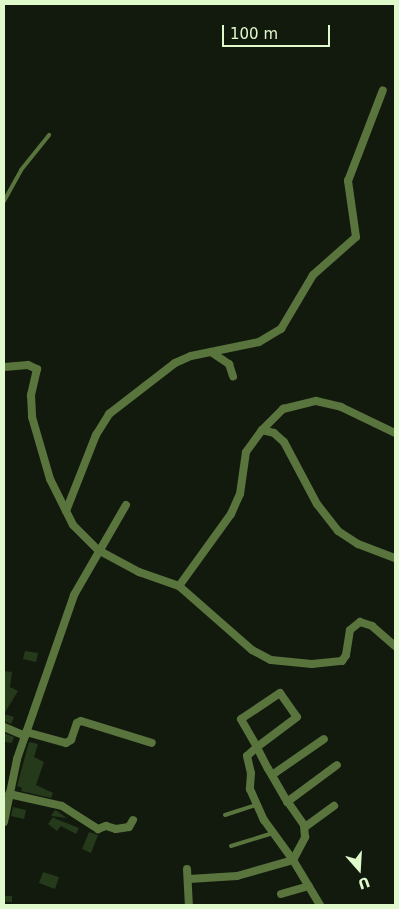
<!DOCTYPE html>
<html>
<head>
<meta charset="utf-8">
<style>
  body { margin:0 }
  #map { position:relative; width:399px; height:909px; overflow:hidden; background:#121a0d; font-family:"DejaVu Sans",sans-serif }
  div>[style] { position:absolute }
  [style*='--x'] { left:calc(var(--x)*1px); top:calc(var(--y)*1px); width:calc(var(--w)*1px); rotate:calc(var(--a)*1deg) }
  .building>* { inset:0; background:#25391b }
  .service>* { height:4px; margin:-2px; padding:0 2px; transform-origin:2px; border-radius:2px; background:#59743d }
  .minor>* { height:8px; margin:-4px; padding:0 4px; transform-origin:4px; border-radius:4px; background:#59743d }
  span { translate:-50% -50%; white-space:nowrap; text-align:center; line-height:1.15; -webkit-text-stroke:4px #121a0d; paint-order:stroke }
  .frame { position:absolute; inset:0; border:5px solid #dff9cb; pointer-events:none }
  .north { position:absolute; left:334px; top:844px; width:50px; height:50px; -webkit-text-stroke:4px #121a0d; paint-order:stroke; rotate:161deg; font-size:14px; font-weight:700; line-height:20px; text-align:center; color:#dff9cb }
  .north::after { content:''; display:block; margin:auto; width:18px; height:22px; background:#dff9cb; clip-path:polygon(50% 0,100% 100%,50% 72%,0 100%) }
  .scale { position:absolute; left:222px; top:25px; width:108px; height:22px; box-sizing:border-box; border:2px solid #dff9cb; border-top:0; padding-left:6px; font-size:15px; line-height:18px; white-space:nowrap; color:#dff9cb; -webkit-text-stroke:4px #121a0d; paint-order:stroke }
</style>
</head>
<body>
<div id="map">
  <div class="building">
    <i style="clip-path:polygon(25px 651px,38px 653px,36px 662px,23px 659px)"></i>
    <i style="clip-path:polygon(4px 671px,12px 672px,10px 687px,18px 691px,4px 714px,14px 717px,11px 724px,4px 721px)"></i>
    <i style="clip-path:polygon(4px 733px,14px 737px,12px 743px,4px 742px)"></i>
    <i style="clip-path:polygon(29px 742px,38px 744px,34px 757px,44px 762px,36px 785px,53px 793px,51px 798px,21px 791px,22px 788px,17px 786px)"></i>
    <i style="clip-path:polygon(13px 807px,26px 810px,24px 819px,11px 816px)"></i>
    <i style="clip-path:polygon(55px 810px,57px 811px,67px 818px,51px 816px)"></i>
    <i style="clip-path:polygon(53px 817px,56px 819px,79px 828px,76px 834px,61px 826px,57px 831px,48px 824px)"></i>
    <i style="clip-path:polygon(89px 832px,98px 835px,91px 853px,82px 849px)"></i>
    <i style="clip-path:polygon(43px 872px,59px 877px,55px 889px,39px 883px)"></i>
    <i style="clip-path:polygon(4px 896px,12px 896px,12px 902px,4px 902px)"></i>
  </div>
  <div class="service">
    <i style="--x:4;--y:201;--w:35;--a:-61"></i>
    <i style="--x:21;--y:170;--w:45;--a:-51.3"></i>
    <i style="--x:225;--y:815;--w:33;--a:-18"></i>
    <i style="--x:231;--y:846;--w:44;--a:-17.2"></i>
  </div>
  <div class="minor">
    <i style="--x:211;--y:352;--w:22;--a:34"></i>
    <i style="--x:229;--y:364;--w:13;--a:72"></i>
    <i style="--x:4;--y:367;--w:24;--a:-5"></i>
    <i style="--x:28;--y:365;--w:10;--a:24"></i>
    <i style="--x:37;--y:369;--w:27;--a:103"></i>
    <i style="--x:31;--y:395;--w:22;--a:87"></i>
    <i style="--x:32;--y:417;--w:65;--a:73.8"></i>
    <i style="--x:50;--y:479;--w:51;--a:63.4"></i>
    <i style="--x:73;--y:525;--w:35;--a:45"></i>
    <i style="--x:98;--y:550;--w:47;--a:28.2"></i>
    <i style="--x:139;--y:572;--w:42;--a:19.3"></i>
    <i style="--x:179;--y:586;--w:89;--a:-54.2"></i>
    <i style="--x:231;--y:514;--w:22;--a:-66"></i>
    <i style="--x:240;--y:494;--w:42;--a:-81.9"></i>
    <i style="--x:246;--y:452;--w:27;--a:-54"></i>
    <i style="--x:262;--y:430;--w:12;--a:14"></i>
    <i style="--x:274;--y:433;--w:13;--a:42"></i>
    <i style="--x:284;--y:442;--w:70;--a:62"></i>
    <i style="--x:317;--y:504;--w:34;--a:52"></i>
    <i style="--x:338;--y:531;--w:24;--a:33"></i>
    <i style="--x:358;--y:544;--w:40;--a:21"></i>
    <i style="--x:262;--y:430;--w:30;--a:-45"></i>
    <i style="--x:283;--y:409;--w:34;--a:-14"></i>
    <i style="--x:316;--y:401;--w:26;--a:13"></i>
    <i style="--x:341;--y:407;--w:60;--a:25.7"></i>
    <i style="--x:66;--y:511;--w:82;--a:-68.5"></i>
    <i style="--x:96;--y:435;--w:25;--a:-58"></i>
    <i style="--x:109;--y:414;--w:83;--a:-37.7"></i>
    <i style="--x:175;--y:363;--w:17;--a:-24"></i>
    <i style="--x:191;--y:356;--w:69;--a:-11.6"></i>
    <i style="--x:259;--y:342;--w:26;--a:-31"></i>
    <i style="--x:281;--y:329;--w:63;--a:-59.3"></i>
    <i style="--x:313;--y:275;--w:57;--a:-41.5"></i>
    <i style="--x:356;--y:237;--w:57;--a:-98.1"></i>
    <i style="--x:348;--y:181;--w:97;--a:-69"></i>
    <i style="--x:179;--y:586;--w:97;--a:41.2"></i>
    <i style="--x:252;--y:650;--w:21;--a:28"></i>
    <i style="--x:271;--y:660;--w:41;--a:5.6"></i>
    <i style="--x:312;--y:664;--w:30;--a:-6"></i>
    <i style="--x:342;--y:661;--w:7;--a:-56"></i>
    <i style="--x:346;--y:655;--w:25;--a:-81"></i>
    <i style="--x:350;--y:630;--w:13;--a:-39"></i>
    <i style="--x:360;--y:622;--w:13;--a:18"></i>
    <i style="--x:372;--y:626;--w:30;--a:41"></i>
    <i style="--x:4;--y:727;--w:23;--a:23"></i>
    <i style="--x:26;--y:732;--w:41;--a:15.4"></i>
    <i style="--x:66;--y:743;--w:6;--a:-31"></i>
    <i style="--x:71;--y:740;--w:18;--a:-71"></i>
    <i style="--x:77;--y:723;--w:4;--a:-27"></i>
    <i style="--x:81;--y:721;--w:74;--a:17.2"></i>
    <i style="--x:272;--y:775;--w:63;--a:-34.7"></i>
    <i style="--x:9;--y:794;--w:54;--a:12.8"></i>
    <i style="--x:62;--y:806;--w:43;--a:32.6"></i>
    <i style="--x:98;--y:829;--w:9;--a:-21"></i>
    <i style="--x:106;--y:826;--w:10;--a:17"></i>
    <i style="--x:116;--y:829;--w:13;--a:-9"></i>
    <i style="--x:129;--y:827;--w:8;--a:-60"></i>
    <i style="--x:287;--y:802;--w:62;--a:-36.5"></i>
    <i style="--x:4;--y:822;--w:64;--a:-78.3"></i>
    <i style="--x:17;--y:759;--w:174;--a:-70.8"></i>
    <i style="--x:74;--y:595;--w:104;--a:-60"></i>
    <i style="--x:305;--y:827;--w:36;--a:-36"></i>
    <i style="--x:187;--y:869;--w:36;--a:87"></i>
    <i style="--x:189;--y:879;--w:48;--a:-3.6"></i>
    <i style="--x:237;--y:876;--w:58;--a:-15.9"></i>
    <i style="--x:293;--y:860;--w:26;--a:-62"></i>
    <i style="--x:305;--y:837;--w:12;--a:-95"></i>
    <i style="--x:304;--y:825;--w:33;--a:-125"></i>
    <i style="--x:285;--y:798;--w:34;--a:-120"></i>
    <i style="--x:268;--y:769;--w:25;--a:-117"></i>
    <i style="--x:257;--y:747;--w:32;--a:-120"></i>
    <i style="--x:241;--y:719;--w:47;--a:-33.7"></i>
    <i style="--x:280;--y:693;--w:29;--a:55"></i>
    <i style="--x:297;--y:717;--w:50;--a:143.1"></i>
    <i style="--x:257;--y:747;--w:13;--a:138"></i>
    <i style="--x:247;--y:756;--w:17;--a:77"></i>
    <i style="--x:251;--y:773;--w:16;--a:94"></i>
    <i style="--x:250;--y:789;--w:34;--a:66"></i>
    <i style="--x:264;--y:820;--w:49;--a:54.1"></i>
    <i style="--x:293;--y:860;--w:52;--a:59"></i>
    <i style="--x:281;--y:894;--w:29;--a:-16"></i>
  </div>
  <div class="frame"></div>
  <div class="north">U</div>
  <div class="scale">100 m</div>
</div>
</body>
</html>
